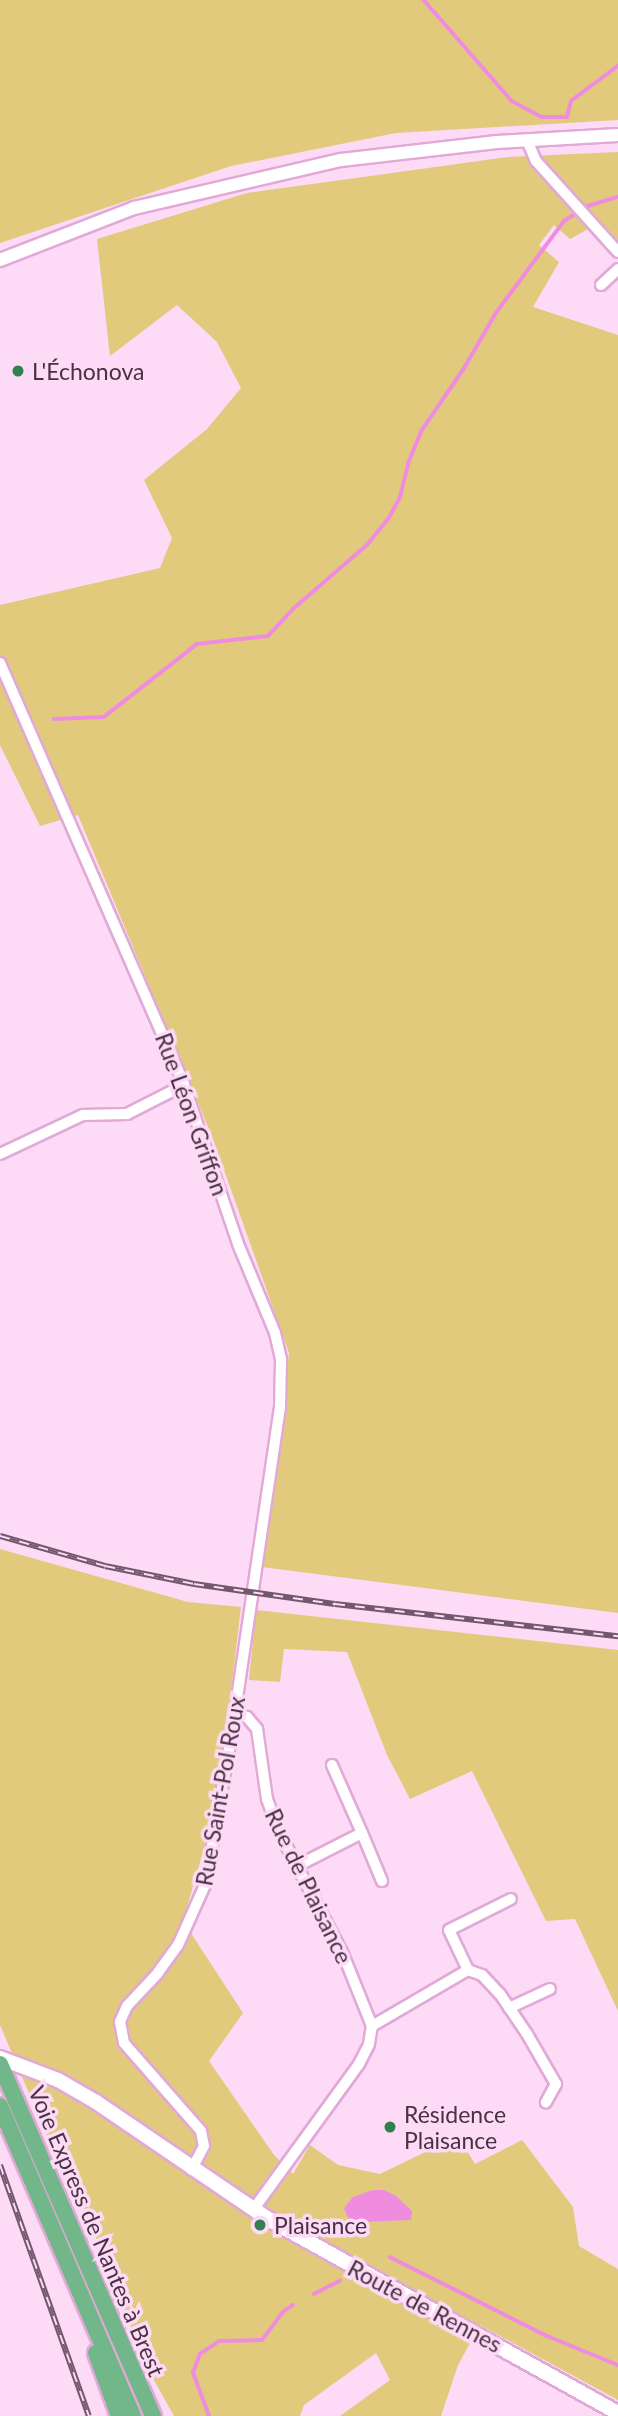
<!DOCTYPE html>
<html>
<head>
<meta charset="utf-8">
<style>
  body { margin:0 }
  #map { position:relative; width:618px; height:2416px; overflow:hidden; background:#fddaf6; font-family:Lato,sans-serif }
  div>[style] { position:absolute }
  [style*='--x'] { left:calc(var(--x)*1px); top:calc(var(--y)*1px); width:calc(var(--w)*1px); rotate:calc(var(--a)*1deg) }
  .green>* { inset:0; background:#e1ca7c }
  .water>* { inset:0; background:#f08ce0 }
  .stream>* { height:3.5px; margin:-1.75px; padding:0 1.75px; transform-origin:1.75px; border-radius:1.75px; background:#f08ce0 }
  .roads { filter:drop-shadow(2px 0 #e2a9d7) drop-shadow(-2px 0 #e2a9d7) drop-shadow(0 2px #e2a9d7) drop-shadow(0 -2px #e2a9d7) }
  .minor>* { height:10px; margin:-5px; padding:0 5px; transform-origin:5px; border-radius:5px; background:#fff }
  .tertiary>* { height:12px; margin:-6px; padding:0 6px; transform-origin:6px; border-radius:6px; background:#fff }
  .secondary>* { height:14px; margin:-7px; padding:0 7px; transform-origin:7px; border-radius:7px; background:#fff }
  .trunk>* { height:16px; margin:-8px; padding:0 8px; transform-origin:8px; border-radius:8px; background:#72b78a }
  .rail>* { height:6px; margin-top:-3px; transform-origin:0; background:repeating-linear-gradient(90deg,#fddaf6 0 10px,#72586c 0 20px); box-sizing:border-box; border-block:2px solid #72586c }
  .dots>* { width:19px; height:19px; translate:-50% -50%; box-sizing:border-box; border:4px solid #fddaf6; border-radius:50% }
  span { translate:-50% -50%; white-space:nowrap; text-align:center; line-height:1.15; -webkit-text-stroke:7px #fddaf6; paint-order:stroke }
  .poi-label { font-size:23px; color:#483143 }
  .left { translate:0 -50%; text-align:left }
  .street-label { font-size:23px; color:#483143 }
</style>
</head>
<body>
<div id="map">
  <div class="green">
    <i style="clip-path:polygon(0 0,618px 0,618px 120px,396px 133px,231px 166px,0 243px)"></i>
    <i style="clip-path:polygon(618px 152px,618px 241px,601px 222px,570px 239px,554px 225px,539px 245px,559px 262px,533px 307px,618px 335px,618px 1613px,262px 1567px,289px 1353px,213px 1139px,78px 815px,40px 826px,0 745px,0 605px,160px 568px,172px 538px,144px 480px,207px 429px,241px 388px,217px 342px,177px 305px,110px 356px,97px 239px,247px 193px,508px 157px)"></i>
    <i style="clip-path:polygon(0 1549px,188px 1602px,241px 1607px,224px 1751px,203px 1852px,183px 1921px,243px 2013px,209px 2061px,274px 2155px,293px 2174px,310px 2145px,338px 2165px,380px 2174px,458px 2136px,475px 2164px,522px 2140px,573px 2207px,579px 2246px,618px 2269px,618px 2400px,480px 2325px,458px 2365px,441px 2416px,340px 2416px,390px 2380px,376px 2353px,304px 2405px,300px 2416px,174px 2416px,146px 2366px,69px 2169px,62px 2171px,0 2025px)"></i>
    <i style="clip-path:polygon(256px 1610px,618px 1650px,618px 2011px,575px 1919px,546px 1921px,472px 1771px,410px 1799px,387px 1755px,347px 1652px,284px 1649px,280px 1682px,249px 1680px)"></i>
  </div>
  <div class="water">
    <i style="clip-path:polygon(373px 2190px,384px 2190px,396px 2196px,412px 2211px,411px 2220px,360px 2222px,348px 2218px,344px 2208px,353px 2197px)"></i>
  </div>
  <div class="stream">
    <i style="--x:424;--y:0;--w:134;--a:48.9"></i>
    <i style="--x:512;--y:101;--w:34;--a:28"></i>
    <i style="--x:542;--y:117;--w:25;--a:0"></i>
    <i style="--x:567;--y:117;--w:16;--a:-76"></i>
    <i style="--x:571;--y:101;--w:59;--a:-36.7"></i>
    <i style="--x:54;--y:719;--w:50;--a:-2.3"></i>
    <i style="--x:104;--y:717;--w:118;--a:-38.1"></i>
    <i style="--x:197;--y:644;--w:71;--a:-6.4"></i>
    <i style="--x:268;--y:636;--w:37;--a:-47"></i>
    <i style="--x:293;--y:609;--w:98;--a:-40.9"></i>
    <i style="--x:367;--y:545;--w:35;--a:-51"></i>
    <i style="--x:389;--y:518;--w:24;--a:-62"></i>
    <i style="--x:400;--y:497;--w:34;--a:-76"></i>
    <i style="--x:408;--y:464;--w:37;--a:-68"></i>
    <i style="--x:422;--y:430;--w:73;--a:-55.7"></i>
    <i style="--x:463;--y:370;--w:66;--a:-59.9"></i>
    <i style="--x:496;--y:313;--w:114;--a:-53.5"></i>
    <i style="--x:564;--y:221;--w:28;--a:-32"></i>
    <i style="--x:588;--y:206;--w:31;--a:-17"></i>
    <i style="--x:390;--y:2257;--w:174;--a:26.7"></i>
    <i style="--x:545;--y:2335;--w:79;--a:22.3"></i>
    <i style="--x:314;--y:2294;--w:29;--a:-27"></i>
    <i style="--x:209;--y:2416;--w:46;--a:-110.4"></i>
    <i style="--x:193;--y:2373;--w:20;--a:-70"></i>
    <i style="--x:200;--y:2354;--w:23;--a:-34"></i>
    <i style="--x:219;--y:2341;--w:43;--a:-1.3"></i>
    <i style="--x:262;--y:2340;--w:35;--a:-53"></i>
    <i style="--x:283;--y:2312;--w:12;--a:-35"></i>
  </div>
  <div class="roads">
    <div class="minor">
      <i style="--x:527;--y:140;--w:23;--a:67"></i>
      <i style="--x:536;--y:161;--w:122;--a:48"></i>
      <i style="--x:601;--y:285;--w:23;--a:-43"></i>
      <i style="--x:0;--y:663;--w:460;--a:66.4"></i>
      <i style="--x:184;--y:1085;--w:168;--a:71.2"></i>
      <i style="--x:238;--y:1244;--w:96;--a:67.4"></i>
      <i style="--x:275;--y:1333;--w:27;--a:77"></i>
      <i style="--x:281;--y:1359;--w:48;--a:91.2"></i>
      <i style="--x:280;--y:1407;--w:323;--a:98.4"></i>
      <i style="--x:233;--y:1727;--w:160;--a:100"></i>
      <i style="--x:205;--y:1885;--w:66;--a:114.2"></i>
      <i style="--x:178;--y:1945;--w:34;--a:126"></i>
      <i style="--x:158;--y:1973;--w:45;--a:133.2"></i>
      <i style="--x:127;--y:2006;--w:17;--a:114"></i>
      <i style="--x:120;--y:2022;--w:21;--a:79"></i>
      <i style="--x:124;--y:2043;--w:117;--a:48.8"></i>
      <i style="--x:201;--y:2131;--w:15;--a:79"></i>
      <i style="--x:204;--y:2146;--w:27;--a:118"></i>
      <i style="--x:0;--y:1154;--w:92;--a:-25.2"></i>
      <i style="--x:83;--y:1115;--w:44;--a:-1.3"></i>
      <i style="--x:127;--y:1114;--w:64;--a:-27"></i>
      <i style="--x:235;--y:1714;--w:12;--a:14"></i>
      <i style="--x:247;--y:1717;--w:16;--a:50"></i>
      <i style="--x:257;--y:1729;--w:71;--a:81.9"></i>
      <i style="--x:267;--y:1799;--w:33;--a:70"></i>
      <i style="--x:278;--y:1830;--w:140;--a:62.3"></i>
      <i style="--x:343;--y:1954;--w:78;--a:68.1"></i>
      <i style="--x:332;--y:1765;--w:74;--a:66.2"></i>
      <i style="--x:295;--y:1867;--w:75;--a:-26.9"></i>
      <i style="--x:362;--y:1833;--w:52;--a:67.4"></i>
      <i style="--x:468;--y:1970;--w:15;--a:20"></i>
      <i style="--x:482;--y:1975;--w:26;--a:47"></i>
      <i style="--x:500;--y:1994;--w:48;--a:56"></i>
      <i style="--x:527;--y:2034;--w:58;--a:59.9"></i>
      <i style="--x:556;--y:2084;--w:21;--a:119"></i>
      <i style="--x:509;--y:2008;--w:45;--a:-24.9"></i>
      <i style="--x:253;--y:2210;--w:180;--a:-54"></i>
      <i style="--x:359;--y:2064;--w:22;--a:-63"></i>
      <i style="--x:369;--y:2044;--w:18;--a:-81"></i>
      <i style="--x:372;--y:2026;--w:111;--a:-30.3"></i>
      <i style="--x:468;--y:1970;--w:44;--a:-115.4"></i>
      <i style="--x:449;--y:1930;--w:69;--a:-26.6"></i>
    </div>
    <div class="tertiary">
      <i style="--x:0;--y:260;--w:144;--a:-21.2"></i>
      <i style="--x:134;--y:208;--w:212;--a:-13.1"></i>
      <i style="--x:341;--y:160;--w:157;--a:-6.6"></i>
      <i style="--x:497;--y:142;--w:121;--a:-3.3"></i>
    </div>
    <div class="secondary">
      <i style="--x:0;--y:2058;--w:62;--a:20.8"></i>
      <i style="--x:58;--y:2080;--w:44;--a:30.1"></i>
      <i style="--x:96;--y:2102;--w:208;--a:34.2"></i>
      <i style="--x:268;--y:2219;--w:400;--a:29"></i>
    </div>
    <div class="trunk">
      <i style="--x:0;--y:2064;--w:384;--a:66.5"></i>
      <i style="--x:0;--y:2106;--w:337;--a:66.8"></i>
      <i style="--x:96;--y:2353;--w:67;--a:69.9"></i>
    </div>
  </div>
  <div class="rail">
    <i style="--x:0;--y:1536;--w:109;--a:15.9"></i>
    <i style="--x:105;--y:1566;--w:91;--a:11.4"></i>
    <i style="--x:194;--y:1584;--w:142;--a:8.1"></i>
    <i style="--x:335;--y:1604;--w:285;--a:6.5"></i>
    <i style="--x:0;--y:2165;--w:266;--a:70.5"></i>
  </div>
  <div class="dots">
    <i style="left:18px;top:371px;background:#328050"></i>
    <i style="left:390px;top:2127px;background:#328050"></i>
    <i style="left:260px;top:2225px;background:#328050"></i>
  </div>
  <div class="poi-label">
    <span class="left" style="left:32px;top:371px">L'Échonova</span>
    <span class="left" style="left:404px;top:2127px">Résidence<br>Plaisance</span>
    <span class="left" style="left:274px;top:2225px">Plaisance</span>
  </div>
  <div class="street-label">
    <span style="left:192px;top:1114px;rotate:70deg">Rue Léon Griffon</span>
    <span style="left:220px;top:1791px;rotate:-80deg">Rue Saint-Pol Roux</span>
    <span style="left:309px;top:1886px;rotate:64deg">Rue de Plaisance</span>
    <span style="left:97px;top:2231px;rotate:67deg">Voie Express de Nantes à Brest</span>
    <span style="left:425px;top:2306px;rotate:28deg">Route de Rennes</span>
  </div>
</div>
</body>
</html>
